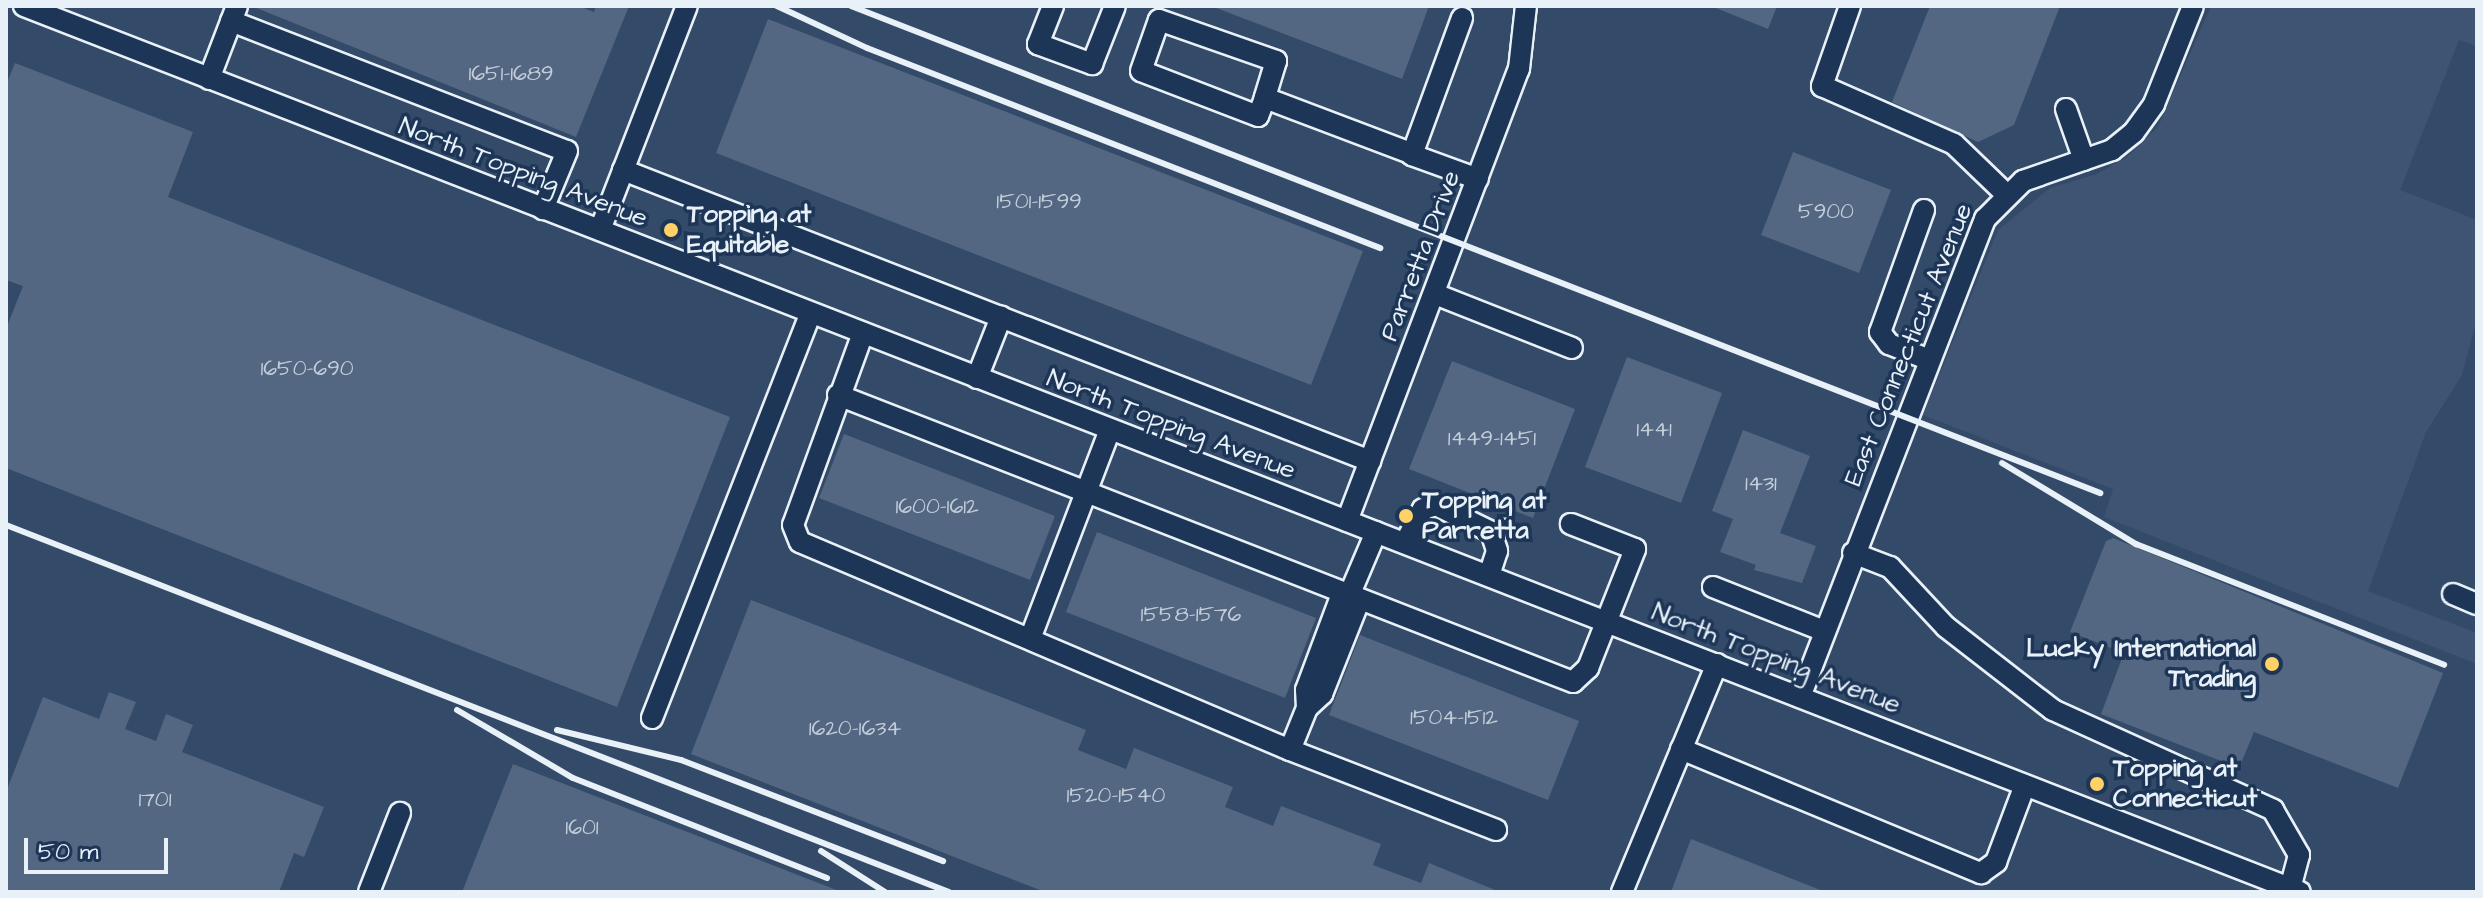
<!DOCTYPE html>
<html>
<head>
<meta charset="utf-8">
<style>
  body { margin:0 }
  #map { position:relative; width:2483px; height:898px; overflow:hidden; background:#253d5d; font-family:"Architects Daughter",sans-serif }
  div>[style] { position:absolute }
  [style*='--x'] { left:calc(var(--x)*1px); top:calc(var(--y)*1px); width:calc(var(--w)*1px); rotate:calc(var(--a)*1deg) }
  .built>* { inset:0; background:#334a68 }
  .green>* { inset:0; background:#3e5472 }
  .building>* { inset:0; background:#536782 }
  .roads { filter:drop-shadow(2px 0 #e8f1f8) drop-shadow(-2px 0 #e8f1f8) drop-shadow(0 2px #e8f1f8) drop-shadow(0 -2px #e8f1f8) }
  .minor>* { height:20px; margin:-10px; padding:0 10px; transform-origin:10px; border-radius:10px; background:#1d3557 }
  .rail>* { height:6px; margin:-3px; padding:0 3px; transform-origin:3px; border-radius:3px; background:#e8f1f8 }
  .dots>* { width:22px; height:22px; translate:-50% -50%; box-sizing:border-box; border:4px solid #1d3557; border-radius:50% }
  span { translate:-50% -50%; white-space:nowrap; text-align:center; line-height:1.15; -webkit-text-stroke:7px #1d3557; paint-order:stroke }
  .number-label { font-size:22px; color:#c3ceda }
  .number-label span { -webkit-text-stroke-width:0 }
  .street-label { font-size:26px; color:#e8f1f8 }
  .poi-label { font-size:26px; color:#e8f1f8; font-weight:700 }
  .left { translate:0 -50%; text-align:left }
  .right { translate:-100% -50%; text-align:right }
  .frame { position:absolute; inset:0; border:8px solid #e8f1f8; pointer-events:none }
  .scale { position:absolute; left:24px; top:838px; width:144px; height:36px; box-sizing:border-box; border:4px solid #e8f1f8; border-top:0; padding-left:10px; font-size:24px; line-height:28px; white-space:nowrap; color:#e8f1f8; -webkit-text-stroke:6px #1d3557; paint-order:stroke }
</style>
</head>
<body>
<div id="map">
  <div class="built">
    <i style="clip-path:polygon(6px 6px,2477px 6px,2477px 892px,6px 892px)"></i>
  </div>
  <div class="green">
    <i style="clip-path:polygon(2211px 6px,2477px 6px,2477px 46px,2459px 40px,2400px 190px,2477px 220px,2477px 319px,2462px 375px,2426px 432px,2368px 591px,2477px 633px,2477px 664px,2104px 517px,2113px 489px,1923px 415px,1998px 230px,2050px 188px,2097px 174px,2127px 157px,2158px 127px)"></i>
  </div>
  <div class="building">
    <i style="clip-path:polygon(579px 6px,594px 12px,596px 6px,629px 6px,576px 137px,254px 7px)"></i>
    <i style="clip-path:polygon(1211px 6px,1429px 6px,1402px 79px)"></i>
    <i style="clip-path:polygon(1711px 6px,1777px 6px,1768px 29px)"></i>
    <i style="clip-path:polygon(1930px 6px,2060px 6px,2014px 125px,1978px 142px,1892px 102px)"></i>
    <i style="clip-path:polygon(768px 19px,1363px 251px,1311px 385px,716px 153px)"></i>
    <i style="clip-path:polygon(15px 63px,193px 132px,168px 197px,730px 417px,617px 707px,6px 468px,6px 329px,23px 286px,6px 280px,6px 85px)"></i>
    <i style="clip-path:polygon(1793px 152px,1891px 190px,1859px 273px,1761px 235px)"></i>
    <i style="clip-path:polygon(1627px 357px,1722px 393px,1681px 503px,1585px 467px)"></i>
    <i style="clip-path:polygon(1452px 361px,1575px 409px,1533px 518px,1409px 469px)"></i>
    <i style="clip-path:polygon(1743px 430px,1810px 456px,1780px 533px,1816px 546px,1802px 583px,1754px 570px,1756px 565px,1720px 552px,1733px 519px,1712px 511px)"></i>
    <i style="clip-path:polygon(844px 434px,1055px 516px,1030px 580px,819px 498px)"></i>
    <i style="clip-path:polygon(1097px 532px,1316px 618px,1285px 698px,1066px 612px)"></i>
    <i style="clip-path:polygon(2113px 538px,2443px 673px,2398px 788px,2254px 732px,2239px 768px,2101px 714px,2124px 653px,2070px 632px,2106px 541px)"></i>
    <i style="clip-path:polygon(751px 600px,1086px 730px,1078px 750px,1126px 769px,1134px 748px,1233px 787px,1225px 807px,1273px 826px,1281px 806px,1381px 844px,1373px 865px,1421px 883px,1429px 863px,1500px 892px,1045px 892px,962px 860px,691px 754px)"></i>
    <i style="clip-path:polygon(1360px 635px,1579px 721px,1548px 800px,1329px 715px)"></i>
    <i style="clip-path:polygon(109px 692px,136px 702px,125px 729px,156px 741px,166px 714px,193px 725px,182px 752px,324px 807px,304px 857px,294px 853px,279px 892px,6px 892px,6px 792px,43px 697px,99px 719px)"></i>
    <i style="clip-path:polygon(513px 764px,839px 891px,838px 892px,462px 892px)"></i>
    <i style="clip-path:polygon(1691px 839px,1823px 891px,1823px 892px,1671px 892px)"></i>
  </div>
  <div class="roads">
    <div class="minor">
      <i style="--x:24;--y:6;--w:2442;--a:21.27"></i>
      <i style="--x:1053;--y:6;--w:41;--a:111.5"></i>
      <i style="--x:1038;--y:44;--w:58;--a:20.3"></i>
      <i style="--x:1092;--y:64;--w:62;--a:-68.4"></i>
      <i style="--x:1850;--y:6;--w:85;--a:109.3"></i>
      <i style="--x:1822;--y:86;--w:144;--a:23.7"></i>
      <i style="--x:1954;--y:144;--w:72;--a:43.9"></i>
      <i style="--x:1462;--y:18;--w:146;--a:110.1"></i>
      <i style="--x:1412;--y:155;--w:70;--a:20"></i>
      <i style="--x:231;--y:21;--w:360;--a:21.2"></i>
      <i style="--x:567;--y:151;--w:63;--a:112.5"></i>
      <i style="--x:209;--y:79;--w:78;--a:-69"></i>
      <i style="--x:1265;--y:98;--w:19;--a:111"></i>
      <i style="--x:1258;--y:116;--w:125;--a:-159"></i>
      <i style="--x:1141;--y:71;--w:54;--a:-70.6"></i>
      <i style="--x:1159;--y:20;--w:124;--a:19.3"></i>
      <i style="--x:1276;--y:61;--w:39;--a:107"></i>
      <i style="--x:1265;--y:98;--w:158;--a:20.7"></i>
      <i style="--x:2066;--y:109;--w:54;--a:70.6"></i>
      <i style="--x:623;--y:170;--w:802;--a:21.28"></i>
      <i style="--x:1924;--y:210;--w:130;--a:109.8"></i>
      <i style="--x:1880;--y:332;--w:15;--a:53"></i>
      <i style="--x:1889;--y:344;--w:41;--a:21.5"></i>
      <i style="--x:600;--y:230;--w:240;--a:-68.8"></i>
      <i style="--x:1435;--y:294;--w:147;--a:21.5"></i>
      <i style="--x:863;--y:333;--w:204;--a:110"></i>
      <i style="--x:793;--y:525;--w:18;--a:68"></i>
      <i style="--x:800;--y:542;--w:532;--a:23"></i>
      <i style="--x:1290;--y:750;--w:45;--a:-68"></i>
      <i style="--x:1307;--y:708;--w:21;--a:-43"></i>
      <i style="--x:1322;--y:694;--w:95;--a:-68.3"></i>
      <i style="--x:1357;--y:606;--w:16;--a:-112"></i>
      <i style="--x:977;--y:378;--w:66;--a:-68.5"></i>
      <i style="--x:838;--y:395;--w:789;--a:21.33"></i>
      <i style="--x:1573;--y:682;--w:21;--a:-43"></i>
      <i style="--x:1588;--y:668;--w:128;--a:-68.4"></i>
      <i style="--x:1635;--y:549;--w:69;--a:-158.7"></i>
      <i style="--x:1347;--y:521;--w:484;--a:-69.2"></i>
      <i style="--x:1519;--y:69;--w:63;--a:-83.7"></i>
      <i style="--x:1405;--y:543;--w:38;--a:-62"></i>
      <i style="--x:1423;--y:509;--w:14;--a:-17"></i>
      <i style="--x:1436;--y:505;--w:61;--a:26.1"></i>
      <i style="--x:1491;--y:532;--w:20;--a:72"></i>
      <i style="--x:1497;--y:551;--w:25;--a:108"></i>
      <i style="--x:1853;--y:553;--w:40;--a:21"></i>
      <i style="--x:1890;--y:567;--w:82;--a:47"></i>
      <i style="--x:1946;--y:627;--w:135;--a:37.8"></i>
      <i style="--x:2053;--y:710;--w:242;--a:24.4"></i>
      <i style="--x:2273;--y:810;--w:52;--a:60"></i>
      <i style="--x:2299;--y:855;--w:34;--a:105"></i>
      <i style="--x:1713;--y:587;--w:119;--a:21.6"></i>
      <i style="--x:2453;--y:594;--w:26;--a:23"></i>
      <i style="--x:1030;--y:639;--w:224;--a:-69.1"></i>
      <i style="--x:1800;--y:697;--w:513;--a:-68.84"></i>
      <i style="--x:1985;--y:219;--w:54;--a:-45"></i>
      <i style="--x:2023;--y:181;--w:94;--a:-19.2"></i>
      <i style="--x:2112;--y:150;--w:28;--a:-39"></i>
      <i style="--x:2134;--y:132;--w:34;--a:-54"></i>
      <i style="--x:2154;--y:104;--w:105;--a:-68.3"></i>
      <i style="--x:1307;--y:708;--w:18;--a:-93"></i>
      <i style="--x:1306;--y:690;--w:97;--a:-69.5"></i>
      <i style="--x:1340;--y:599;--w:14;--a:-36"></i>
      <i style="--x:1351;--y:591;--w:64;--a:-67"></i>
      <i style="--x:652;--y:718;--w:435;--a:-68.6"></i>
      <i style="--x:1681;--y:749;--w:325;--a:22.5"></i>
      <i style="--x:1981;--y:873;--w:19;--a:-36"></i>
      <i style="--x:1996;--y:862;--w:82;--a:-69.4"></i>
      <i style="--x:1290;--y:750;--w:221;--a:21.2"></i>
      <i style="--x:369;--y:892;--w:85;--a:-68.6"></i>
      <i style="--x:1622;--y:892;--w:247;--a:-67.4"></i>
    </div>
  </div>
  <div class="rail">
    <i style="--x:777;--y:6;--w:99;--a:25"></i>
    <i style="--x:867;--y:48;--w:551;--a:21.3"></i>
    <i style="--x:851;--y:6;--w:1341;--a:21.3"></i>
    <i style="--x:2002;--y:463;--w:157;--a:31.2"></i>
    <i style="--x:2136;--y:544;--w:331;--a:21.4"></i>
    <i style="--x:6;--y:525;--w:1012;--a:21.27"></i>
    <i style="--x:457;--y:710;--w:134;--a:30.4"></i>
    <i style="--x:573;--y:778;--w:273;--a:21.5"></i>
    <i style="--x:557;--y:730;--w:128;--a:13.6"></i>
    <i style="--x:681;--y:760;--w:281;--a:21.1"></i>
    <i style="--x:821;--y:851;--w:76;--a:32.6"></i>
  </div>
  <div class="dots">
    <i style="left:671px;top:230px;background:#ffd166"></i>
    <i style="left:1406px;top:516px;background:#ffd166"></i>
    <i style="left:2272px;top:664px;background:#ffd166"></i>
    <i style="left:2097px;top:784px;background:#ffd166"></i>
  </div>
  <div class="number-label">
    <span style="left:511px;top:74px">1651-1689</span>
    <span style="left:1039px;top:202px">1501-1599</span>
    <span style="left:1826px;top:212px">5900</span>
    <span style="left:307px;top:369px">1650-690</span>
    <span style="left:1654px;top:430px">1441</span>
    <span style="left:1492px;top:439px">1449-1451</span>
    <span style="left:1761px;top:484px">1431</span>
    <span style="left:937px;top:507px">1600-1612</span>
    <span style="left:1191px;top:615px">1558-1576</span>
    <span style="left:1454px;top:718px">1504-1512</span>
    <span style="left:855px;top:729px">1620-1634</span>
    <span style="left:1116px;top:796px">1520-1540</span>
    <span style="left:155px;top:800px">1701</span>
    <span style="left:582px;top:828px">1601</span>
  </div>
  <div class="street-label">
    <span style="left:523px;top:173px;rotate:21deg">North Topping Avenue</span>
    <span style="left:1421px;top:256px;rotate:-69deg">Parretta Drive</span>
    <span style="left:1909px;top:345px;rotate:-68deg">East Connecticut Avenue</span>
    <span style="left:1171px;top:425px;rotate:21deg">North Topping Avenue</span>
    <span style="left:1776px;top:659px;rotate:21deg">North Topping Avenue</span>
  </div>
  <div class="poi-label">
    <span class="left" style="left:687px;top:230px">Topping at<br>Equitable</span>
    <span class="left" style="left:1422px;top:516px">Topping at<br>Parretta</span>
    <span class="right" style="left:2256px;top:664px">Lucky International<br>Trading</span>
    <span class="left" style="left:2113px;top:784px">Topping at<br>Connecticut</span>
  </div>
  <div class="frame"></div>
  <div class="scale">50 m</div>
</div>
</body>
</html>
